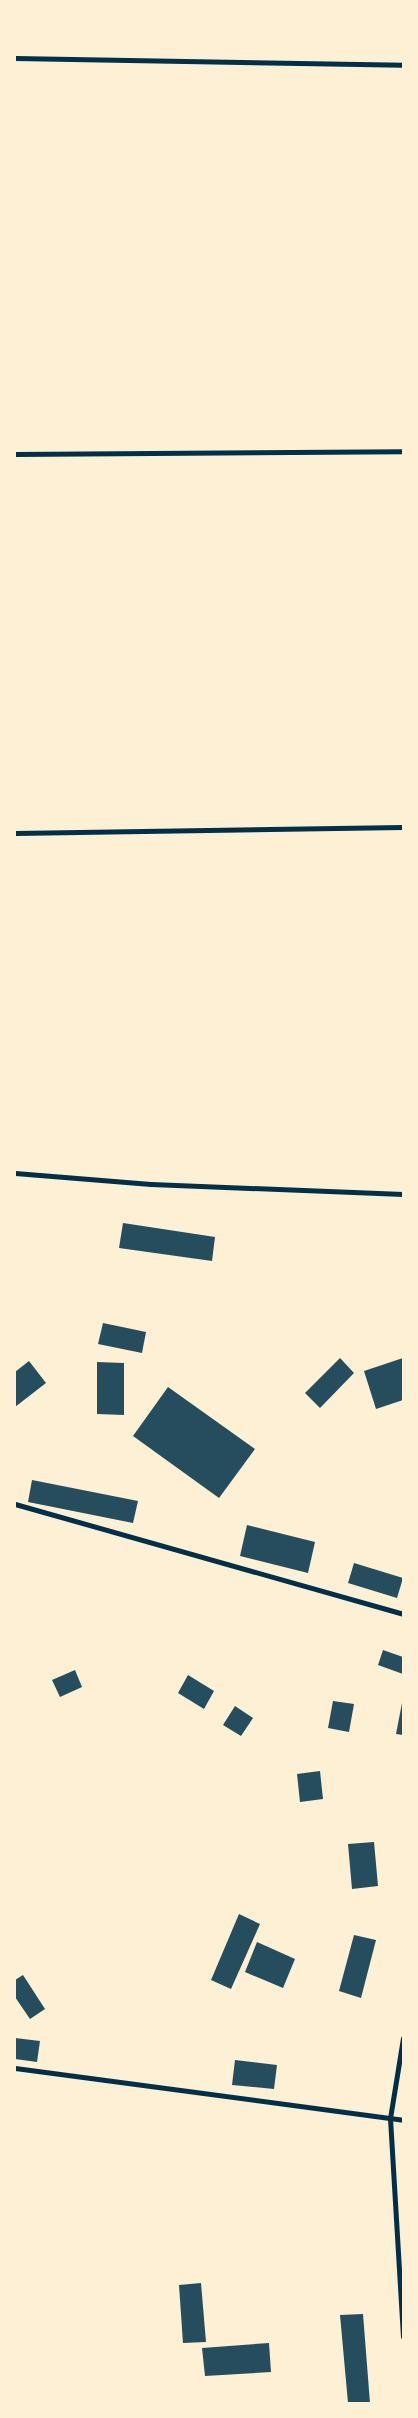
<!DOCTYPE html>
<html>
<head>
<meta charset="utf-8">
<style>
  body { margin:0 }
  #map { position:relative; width:418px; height:2418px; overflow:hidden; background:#fdf0d5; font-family:Cabin,sans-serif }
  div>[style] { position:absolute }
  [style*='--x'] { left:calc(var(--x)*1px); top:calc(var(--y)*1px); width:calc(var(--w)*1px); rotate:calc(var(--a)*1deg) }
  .building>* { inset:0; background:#264d5e }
  .minor>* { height:5px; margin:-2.5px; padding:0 2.5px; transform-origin:2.5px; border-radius:2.5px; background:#003049 }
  span { translate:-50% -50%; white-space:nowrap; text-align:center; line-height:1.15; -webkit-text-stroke:5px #fdf0d5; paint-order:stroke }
  .frame { position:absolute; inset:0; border:16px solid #fdf0d5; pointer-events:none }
</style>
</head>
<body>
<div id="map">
  <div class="building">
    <i style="clip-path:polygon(123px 1223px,215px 1237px,212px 1261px,119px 1248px)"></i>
    <i style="clip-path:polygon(103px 1323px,146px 1332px,142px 1353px,98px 1344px)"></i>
    <i style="clip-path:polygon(340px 1358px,354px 1373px,320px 1408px,305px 1393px)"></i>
    <i style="clip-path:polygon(403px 1358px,403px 1400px,376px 1409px,364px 1371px)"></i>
    <i style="clip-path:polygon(29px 1361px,46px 1383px,15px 1407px,15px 1372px)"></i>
    <i style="clip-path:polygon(97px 1362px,124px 1363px,124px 1415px,97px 1414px)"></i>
    <i style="clip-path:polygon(168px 1387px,255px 1449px,219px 1498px,133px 1436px)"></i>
    <i style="clip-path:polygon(32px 1480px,138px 1501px,133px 1523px,28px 1502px)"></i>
    <i style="clip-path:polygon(247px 1525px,315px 1542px,308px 1573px,240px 1556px)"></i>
    <i style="clip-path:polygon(354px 1563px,403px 1578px,397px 1598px,348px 1583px)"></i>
    <i style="clip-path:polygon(383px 1650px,403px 1657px,403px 1674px,378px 1665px)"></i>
    <i style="clip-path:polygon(75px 1670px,82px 1687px,60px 1697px,52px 1680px)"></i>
    <i style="clip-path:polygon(188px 1675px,214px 1691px,204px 1709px,178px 1693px)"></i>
    <i style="clip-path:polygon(333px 1701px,354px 1704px,349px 1732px,328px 1728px)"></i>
    <i style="clip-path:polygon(402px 1703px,403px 1703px,403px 1735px,396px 1734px)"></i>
    <i style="clip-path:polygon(235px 1706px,253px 1718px,241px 1736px,223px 1725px)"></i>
    <i style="clip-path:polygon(320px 1771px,323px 1799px,300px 1802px,297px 1774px)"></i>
    <i style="clip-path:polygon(374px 1842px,378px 1886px,352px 1889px,348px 1844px)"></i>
    <i style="clip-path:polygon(239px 1914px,260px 1924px,231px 1989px,211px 1980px)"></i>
    <i style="clip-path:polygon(354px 1935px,376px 1940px,361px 1998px,339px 1991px)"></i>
    <i style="clip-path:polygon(257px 1942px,295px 1959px,283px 1988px,245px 1972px)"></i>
    <i style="clip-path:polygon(23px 1975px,45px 2009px,30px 2019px,15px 1997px,15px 1980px)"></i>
    <i style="clip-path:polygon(15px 2038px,40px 2041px,37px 2062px,15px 2059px)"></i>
    <i style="clip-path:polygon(235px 2060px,277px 2065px,274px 2089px,232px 2085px)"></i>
    <i style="clip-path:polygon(201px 2283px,206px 2342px,183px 2343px,179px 2285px)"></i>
    <i style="clip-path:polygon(363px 2314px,370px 2403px,348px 2403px,340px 2315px)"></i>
    <i style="clip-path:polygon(269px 2343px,271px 2372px,205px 2376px,202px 2348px)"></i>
  </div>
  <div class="minor">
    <i style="--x:15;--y:58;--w:388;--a:1"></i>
    <i style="--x:15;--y:454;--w:388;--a:-0.4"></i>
    <i style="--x:15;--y:833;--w:388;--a:-0.9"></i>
    <i style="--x:15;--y:1173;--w:136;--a:4.6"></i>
    <i style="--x:151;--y:1184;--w:252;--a:2.3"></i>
    <i style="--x:15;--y:1504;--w:403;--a:15.8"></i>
    <i style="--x:403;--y:2038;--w:81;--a:99.2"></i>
    <i style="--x:390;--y:2118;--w:219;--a:86.6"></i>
    <i style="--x:15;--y:2068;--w:391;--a:7.6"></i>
  </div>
  <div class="frame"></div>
</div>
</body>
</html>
